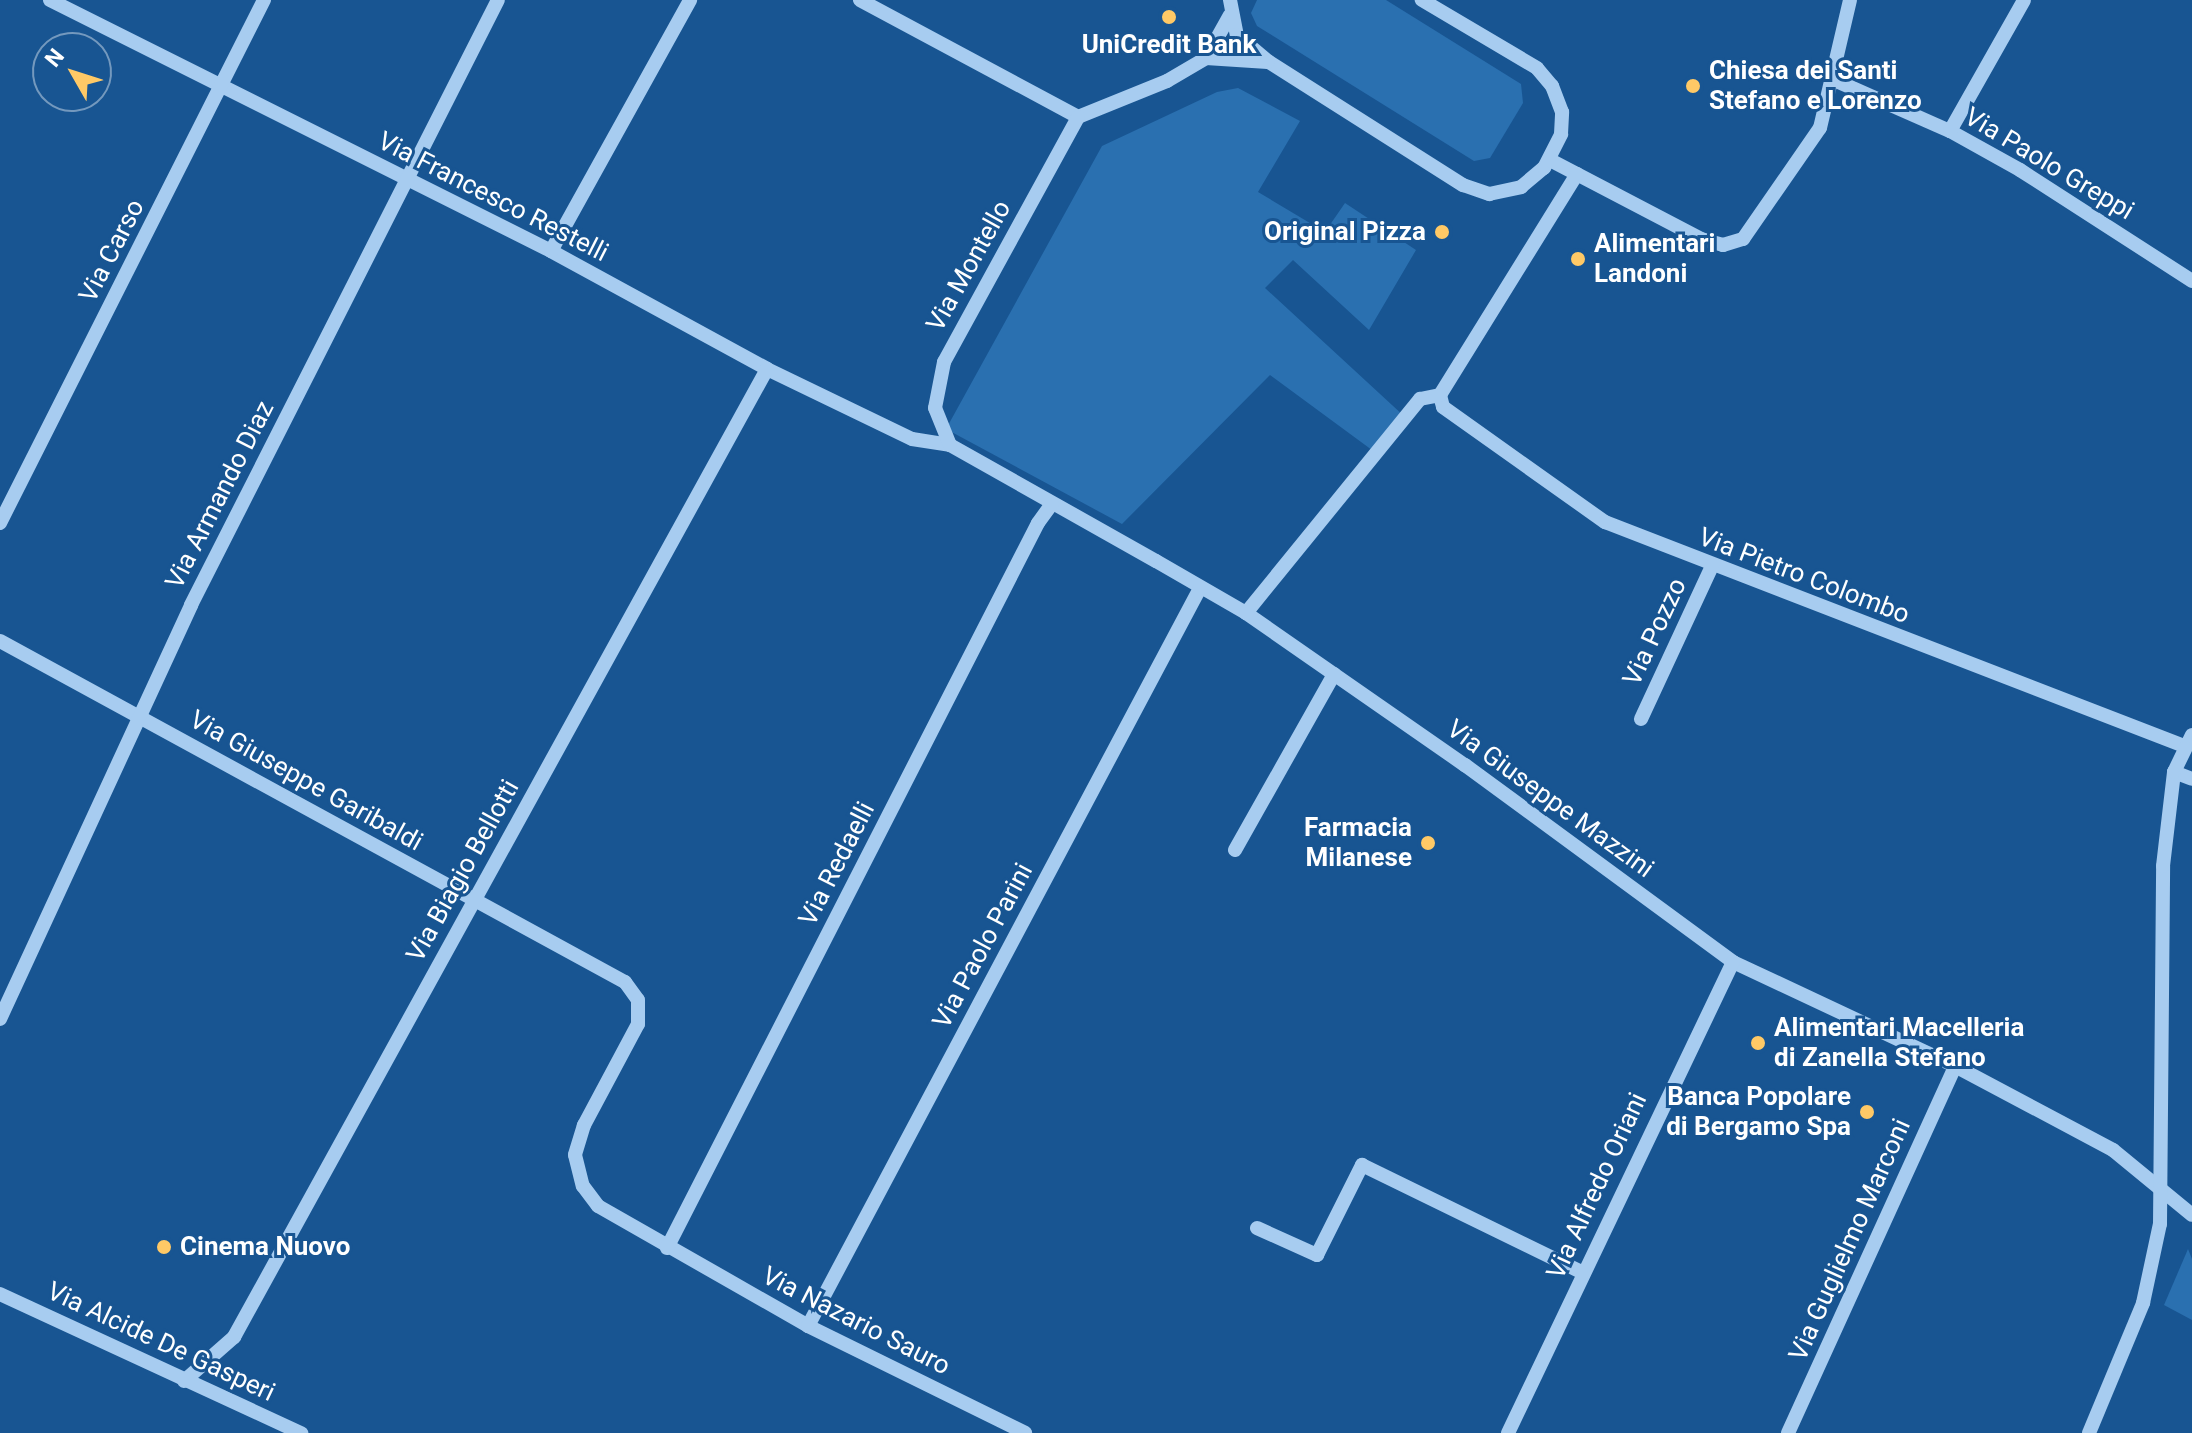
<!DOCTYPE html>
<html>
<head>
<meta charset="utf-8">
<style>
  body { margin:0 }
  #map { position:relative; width:2192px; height:1433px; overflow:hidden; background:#185592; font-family:Roboto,sans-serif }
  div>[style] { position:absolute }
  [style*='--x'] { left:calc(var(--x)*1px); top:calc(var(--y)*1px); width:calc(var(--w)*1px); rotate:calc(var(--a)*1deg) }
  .green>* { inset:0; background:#2a70b0 }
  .minor>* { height:14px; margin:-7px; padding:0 7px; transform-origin:7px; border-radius:7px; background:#a7ccf0 }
  .dots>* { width:22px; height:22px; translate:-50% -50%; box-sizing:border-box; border:4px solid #185592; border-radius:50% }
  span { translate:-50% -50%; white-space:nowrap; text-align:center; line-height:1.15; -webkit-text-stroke:6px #185592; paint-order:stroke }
  .poi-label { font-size:26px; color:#fff; font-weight:700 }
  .left { translate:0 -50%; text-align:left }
  .right { translate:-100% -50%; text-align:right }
  .street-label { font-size:26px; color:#fff }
  .north { position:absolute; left:32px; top:32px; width:80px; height:80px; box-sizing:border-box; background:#185592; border:2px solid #7499be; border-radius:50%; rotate:309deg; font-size:22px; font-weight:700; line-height:32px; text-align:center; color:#fff }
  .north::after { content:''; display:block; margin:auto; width:28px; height:36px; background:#ffc966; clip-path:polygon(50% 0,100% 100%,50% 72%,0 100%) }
</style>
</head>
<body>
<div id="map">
  <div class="green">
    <i style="clip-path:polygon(1257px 0,1386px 0,1521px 84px,1523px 103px,1490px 158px,1474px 161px,1257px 26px,1251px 13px)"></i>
    <i style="clip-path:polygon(1238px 88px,1300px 121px,1258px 192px,1325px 232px,1345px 203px,1416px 250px,1369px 330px,1293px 260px,1265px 288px,1405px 417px,1376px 453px,1270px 375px,1122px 524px,946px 429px,1102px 146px,1217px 92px)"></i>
    <i style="clip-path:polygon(2188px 1249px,2192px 1259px,2192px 1320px,2164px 1305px)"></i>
  </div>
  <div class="minor">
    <i style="--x:50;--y:0;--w:560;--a:26.61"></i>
    <i style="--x:551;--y:251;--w:246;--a:28.6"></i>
    <i style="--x:767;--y:369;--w:161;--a:25.8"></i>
    <i style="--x:912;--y:439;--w:38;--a:9"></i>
    <i style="--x:950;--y:445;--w:236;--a:29.4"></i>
    <i style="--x:1156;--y:561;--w:104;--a:30"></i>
    <i style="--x:1246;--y:613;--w:267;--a:34.8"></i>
    <i style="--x:1465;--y:765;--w:333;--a:36.3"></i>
    <i style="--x:1733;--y:962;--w:245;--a:25.1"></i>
    <i style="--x:1955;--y:1066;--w:179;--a:28"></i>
    <i style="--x:2113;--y:1150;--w:102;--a:39.4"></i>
    <i style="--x:860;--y:0;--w:247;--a:28.2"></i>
    <i style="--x:1230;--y:0;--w:36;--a:79"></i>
    <i style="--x:1237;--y:35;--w:42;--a:40.2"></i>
    <i style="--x:1269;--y:62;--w:230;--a:32.4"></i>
    <i style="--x:1463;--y:185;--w:28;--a:19"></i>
    <i style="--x:1489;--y:194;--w:33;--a:-12"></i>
    <i style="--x:1521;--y:187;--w:30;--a:-40"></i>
    <i style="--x:1544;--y:168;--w:38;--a:-63"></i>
    <i style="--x:1561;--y:134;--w:22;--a:-87"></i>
    <i style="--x:1562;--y:112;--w:28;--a:-111"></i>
    <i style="--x:1552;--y:86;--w:23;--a:-130"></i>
    <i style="--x:1537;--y:68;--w:134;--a:-149.4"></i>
    <i style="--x:1206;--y:58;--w:49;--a:-60.8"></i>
    <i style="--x:1832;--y:79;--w:129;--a:23.8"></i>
    <i style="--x:1950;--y:131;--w:80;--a:29.1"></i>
    <i style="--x:2020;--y:170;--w:205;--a:32.8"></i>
    <i style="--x:1078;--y:117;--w:96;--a:-22"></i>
    <i style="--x:1167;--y:81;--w:45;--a:-30.5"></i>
    <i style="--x:1206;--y:58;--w:62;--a:3.7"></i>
    <i style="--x:1950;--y:131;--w:150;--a:-60.5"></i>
    <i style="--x:1550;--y:160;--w:170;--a:27.6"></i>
    <i style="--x:1701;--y:239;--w:23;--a:15"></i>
    <i style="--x:1723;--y:245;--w:21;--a:-17"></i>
    <i style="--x:1743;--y:239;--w:135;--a:-55.3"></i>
    <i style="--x:1820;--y:128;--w:131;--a:-76.8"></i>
    <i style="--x:551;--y:251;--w:287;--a:-61"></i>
    <i style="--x:1440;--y:395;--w:12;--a:76"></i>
    <i style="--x:1443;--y:407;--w:199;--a:35.4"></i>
    <i style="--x:1605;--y:522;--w:621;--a:21.15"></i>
    <i style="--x:1440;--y:395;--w:260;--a:-58.2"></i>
    <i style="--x:950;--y:445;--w:40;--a:-112"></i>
    <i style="--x:935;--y:408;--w:47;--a:-78.9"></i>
    <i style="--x:944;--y:362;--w:279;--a:-61.3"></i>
    <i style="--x:0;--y:523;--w:586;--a:-63.22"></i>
    <i style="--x:1246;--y:613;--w:276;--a:-50.9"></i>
    <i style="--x:1420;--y:399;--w:20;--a:-11"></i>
    <i style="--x:0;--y:641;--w:712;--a:28.62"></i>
    <i style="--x:625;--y:982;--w:22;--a:54"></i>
    <i style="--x:638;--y:1000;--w:24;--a:90"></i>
    <i style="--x:638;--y:1024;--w:115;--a:118.1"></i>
    <i style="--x:584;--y:1125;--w:31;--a:107"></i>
    <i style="--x:575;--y:1155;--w:32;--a:76"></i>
    <i style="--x:583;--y:1186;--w:25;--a:53"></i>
    <i style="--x:598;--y:1206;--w:242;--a:29.7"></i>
    <i style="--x:808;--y:1326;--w:242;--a:26.2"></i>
    <i style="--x:1641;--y:719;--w:169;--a:-65.1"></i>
    <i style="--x:2174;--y:772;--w:19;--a:21"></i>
    <i style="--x:1235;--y:850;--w:202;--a:-60.6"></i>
    <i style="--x:0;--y:1019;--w:456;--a:-65.2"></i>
    <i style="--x:191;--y:605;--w:678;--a:-63.1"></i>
    <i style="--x:1257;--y:1228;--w:66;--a:24.2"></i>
    <i style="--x:1317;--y:1255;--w:101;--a:-63.4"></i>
    <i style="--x:1362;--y:1165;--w:246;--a:26"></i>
    <i style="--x:667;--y:1248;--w:814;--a:-62.9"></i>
    <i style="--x:1038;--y:523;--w:24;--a:-54"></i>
    <i style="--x:0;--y:1294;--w:332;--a:24.8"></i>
    <i style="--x:808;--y:1326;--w:836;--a:-62.02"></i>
    <i style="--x:184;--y:1381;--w:67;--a:-41.3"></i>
    <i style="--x:234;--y:1337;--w:1105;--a:-61.16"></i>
    <i style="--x:1508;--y:1433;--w:522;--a:-64.47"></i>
    <i style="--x:1788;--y:1433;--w:403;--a:-65.5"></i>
    <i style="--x:2089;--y:1433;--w:141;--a:-67.4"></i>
    <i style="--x:2143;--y:1303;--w:81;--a:-77.9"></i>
    <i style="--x:2160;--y:1224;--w:358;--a:-89.5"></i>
    <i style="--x:2163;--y:866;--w:95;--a:-83.3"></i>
    <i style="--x:2174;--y:772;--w:41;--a:-64.1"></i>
  </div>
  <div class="dots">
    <i style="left:1169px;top:17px;background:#ffc966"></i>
    <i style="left:1693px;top:86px;background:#ffc966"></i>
    <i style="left:1442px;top:232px;background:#ffc966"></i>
    <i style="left:1578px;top:259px;background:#ffc966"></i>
    <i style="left:1428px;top:843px;background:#ffc966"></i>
    <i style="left:1758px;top:1043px;background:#ffc966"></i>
    <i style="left:1867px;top:1112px;background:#ffc966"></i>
    <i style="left:164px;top:1247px;background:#ffc966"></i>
  </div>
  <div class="poi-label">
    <span style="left:1169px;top:45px">UniCredit Bank</span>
    <span class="left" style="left:1709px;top:86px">Chiesa dei Santi<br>Stefano e Lorenzo</span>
    <span class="right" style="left:1426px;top:232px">Original Pizza</span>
    <span class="left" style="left:1594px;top:259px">Alimentari<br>Landoni</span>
    <span class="right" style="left:1412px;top:843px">Farmacia<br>Milanese</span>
    <span class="left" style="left:1774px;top:1043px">Alimentari Macelleria<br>di Zanella Stefano</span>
    <span class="right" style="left:1851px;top:1112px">Banca Popolare<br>di Bergamo Spa</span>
    <span class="left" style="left:180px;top:1247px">Cinema Nuovo</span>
  </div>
  <div class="street-label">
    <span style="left:2049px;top:164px;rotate:31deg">Via Paolo Greppi</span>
    <span style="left:493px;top:197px;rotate:27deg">Via Francesco Restelli</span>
    <span style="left:112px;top:251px;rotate:-63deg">Via Carso</span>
    <span style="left:969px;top:266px;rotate:-61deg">Via Montello</span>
    <span style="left:220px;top:495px;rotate:-63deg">Via Armando Diaz</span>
    <span style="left:1804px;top:576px;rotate:21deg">Via Pietro Colombo</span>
    <span style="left:1655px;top:632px;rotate:-65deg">Via Pozzo</span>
    <span style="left:306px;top:781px;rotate:29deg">Via Giuseppe Garibaldi</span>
    <span style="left:1550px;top:799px;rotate:36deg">Via Giuseppe Mazzini</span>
    <span style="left:837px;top:864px;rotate:-63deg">Via Redaelli</span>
    <span style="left:463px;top:871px;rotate:-61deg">Via Biagio Bellotti</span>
    <span style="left:983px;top:946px;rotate:-62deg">Via Paolo Parini</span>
    <span style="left:1597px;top:1186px;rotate:-65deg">Via Alfredo Oriani</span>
    <span style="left:1850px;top:1240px;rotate:-66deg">Via Guglielmo Marconi</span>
    <span style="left:856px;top:1321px;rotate:27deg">Via Nazario Sauro</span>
    <span style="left:161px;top:1342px;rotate:25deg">Via Alcide De Gasperi</span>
  </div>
  <div class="north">N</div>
</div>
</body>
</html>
